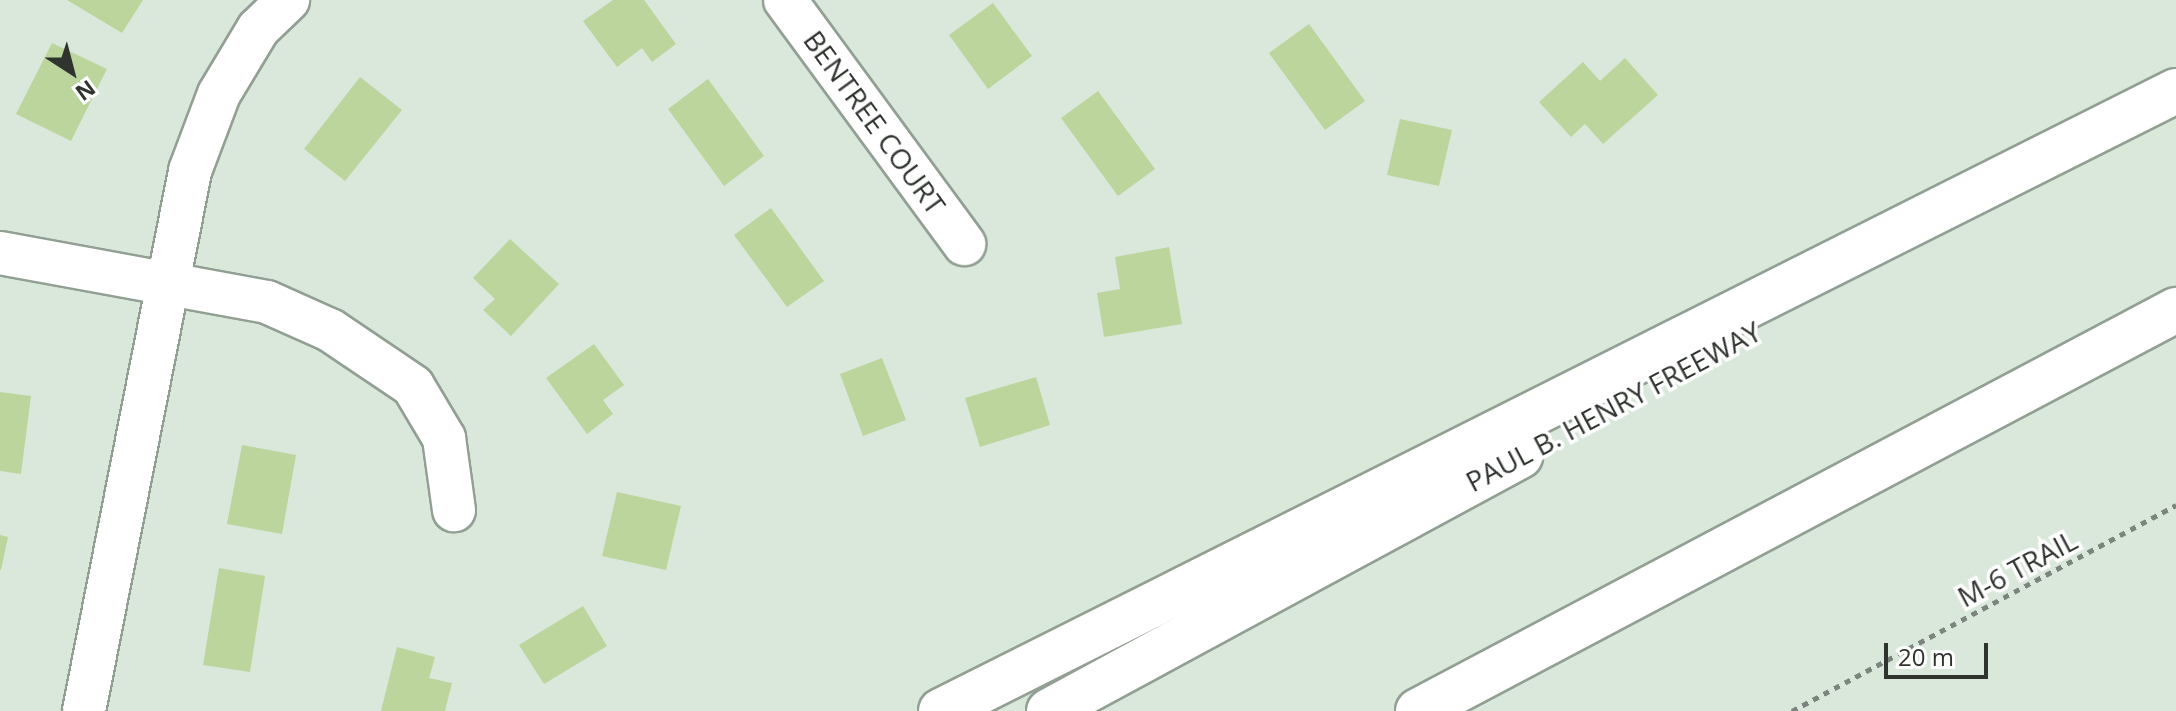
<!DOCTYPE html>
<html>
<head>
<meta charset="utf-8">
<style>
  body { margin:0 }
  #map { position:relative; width:2176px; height:711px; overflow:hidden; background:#dae8db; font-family:"Open Sans",sans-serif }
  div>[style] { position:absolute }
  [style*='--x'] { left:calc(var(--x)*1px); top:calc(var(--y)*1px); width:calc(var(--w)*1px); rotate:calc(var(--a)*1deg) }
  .building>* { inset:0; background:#bbd59d }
  .path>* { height:5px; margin-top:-2.5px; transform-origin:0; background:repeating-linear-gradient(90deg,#7c857d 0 6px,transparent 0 12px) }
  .roads { filter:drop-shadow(2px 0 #929f93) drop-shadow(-2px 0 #929f93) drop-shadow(0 2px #929f93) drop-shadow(0 -2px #929f93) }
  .minor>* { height:42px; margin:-21px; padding:0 21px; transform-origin:21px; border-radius:21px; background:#fff }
  .motorway>* { height:44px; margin:-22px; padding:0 22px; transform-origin:22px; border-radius:22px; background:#fff }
  span { translate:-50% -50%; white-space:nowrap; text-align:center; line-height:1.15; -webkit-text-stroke:7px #fff; paint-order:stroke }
  .street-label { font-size:28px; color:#2f342f }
  .north { position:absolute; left:32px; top:32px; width:80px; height:80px; -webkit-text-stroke:6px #fff; paint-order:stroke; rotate:144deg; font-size:22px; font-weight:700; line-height:32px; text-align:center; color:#2f342f }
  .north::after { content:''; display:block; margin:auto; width:28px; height:36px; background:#2f342f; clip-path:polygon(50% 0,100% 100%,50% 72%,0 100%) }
  .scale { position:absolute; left:1884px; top:643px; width:104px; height:36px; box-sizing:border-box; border:4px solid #2f342f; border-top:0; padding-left:10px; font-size:24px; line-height:28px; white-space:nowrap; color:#2f342f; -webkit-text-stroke:6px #fff; paint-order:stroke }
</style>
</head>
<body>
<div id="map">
  <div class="building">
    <i style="clip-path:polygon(67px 0,143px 0,122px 33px)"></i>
    <i style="clip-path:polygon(613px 0,644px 0,676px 44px,652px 62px,642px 48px,617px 67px,583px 21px)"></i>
    <i style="clip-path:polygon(993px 3px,1032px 56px,988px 89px,949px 35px)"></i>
    <i style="clip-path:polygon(1309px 24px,1365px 101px,1325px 130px,1269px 53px)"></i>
    <i style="clip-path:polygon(52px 43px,107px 69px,71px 141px,16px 114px)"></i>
    <i style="clip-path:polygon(1625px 58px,1658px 95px,1603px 144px,1585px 124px,1571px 137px,1539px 102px,1583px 62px,1600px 81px)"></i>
    <i style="clip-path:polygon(360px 77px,402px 110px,345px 181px,304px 149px)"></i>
    <i style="clip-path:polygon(708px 79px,764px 156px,724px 186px,668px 109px)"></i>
    <i style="clip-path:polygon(1098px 91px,1155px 169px,1118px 196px,1061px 118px)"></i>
    <i style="clip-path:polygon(1400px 119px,1452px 130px,1439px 186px,1387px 175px)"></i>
    <i style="clip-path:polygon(771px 208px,824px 281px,787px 307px,734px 235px)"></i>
    <i style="clip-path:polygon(510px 239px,559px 284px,511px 336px,483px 310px,495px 299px,473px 278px)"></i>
    <i style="clip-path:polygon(1169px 247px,1182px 324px,1104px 337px,1097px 293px,1120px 289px,1115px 257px)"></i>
    <i style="clip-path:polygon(594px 344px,624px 385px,603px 400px,613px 414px,587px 434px,546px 378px)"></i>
    <i style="clip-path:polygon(882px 358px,906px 420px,863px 436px,840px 374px)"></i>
    <i style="clip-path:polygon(1036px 377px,1050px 425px,980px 447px,965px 398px)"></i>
    <i style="clip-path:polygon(0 392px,31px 396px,21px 474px,0 471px)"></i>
    <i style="clip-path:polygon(242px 445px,296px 455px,282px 534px,227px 524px)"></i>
    <i style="clip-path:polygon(617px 492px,681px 506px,666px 570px,602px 556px)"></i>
    <i style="clip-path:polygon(0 535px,8px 537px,1px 570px,0 570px)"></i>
    <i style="clip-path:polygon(219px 568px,265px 576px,250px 672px,203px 665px)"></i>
    <i style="clip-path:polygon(583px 606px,607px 646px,544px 684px,519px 645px)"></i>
    <i style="clip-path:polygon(397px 647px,435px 657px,429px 678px,452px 683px,445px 711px,381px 711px)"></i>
  </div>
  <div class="path">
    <i style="--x:1792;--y:711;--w:436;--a:-28.2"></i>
  </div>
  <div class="roads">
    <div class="minor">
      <i style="--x:785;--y:0;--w:303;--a:53.7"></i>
      <i style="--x:0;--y:253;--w:271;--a:10.4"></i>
      <i style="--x:267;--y:302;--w:69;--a:24"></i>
      <i style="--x:330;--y:330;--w:100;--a:34"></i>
      <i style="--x:413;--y:386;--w:61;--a:59.2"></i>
      <i style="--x:444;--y:438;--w:73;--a:82.1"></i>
      <i style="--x:84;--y:711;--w:550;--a:-78.89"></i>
      <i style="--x:190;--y:171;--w:82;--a:-69.4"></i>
      <i style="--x:219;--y:94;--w:76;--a:-59"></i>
      <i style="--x:258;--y:29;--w:42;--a:-44"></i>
    </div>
    <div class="motorway">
      <i style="--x:941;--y:711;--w:1382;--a:-26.66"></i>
      <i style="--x:1049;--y:711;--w:536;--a:-28.43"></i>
      <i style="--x:1418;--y:711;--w:858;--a:-27.88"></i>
    </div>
  </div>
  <div class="street-label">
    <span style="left:875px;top:122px;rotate:54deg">BENTREE COURT</span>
    <span style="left:1613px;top:406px;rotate:-28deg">PAUL B. HENRY FREEWAY</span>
    <span style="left:2017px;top:568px;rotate:-28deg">M-6 TRAIL</span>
  </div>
  <div class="north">N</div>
  <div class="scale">20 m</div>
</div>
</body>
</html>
